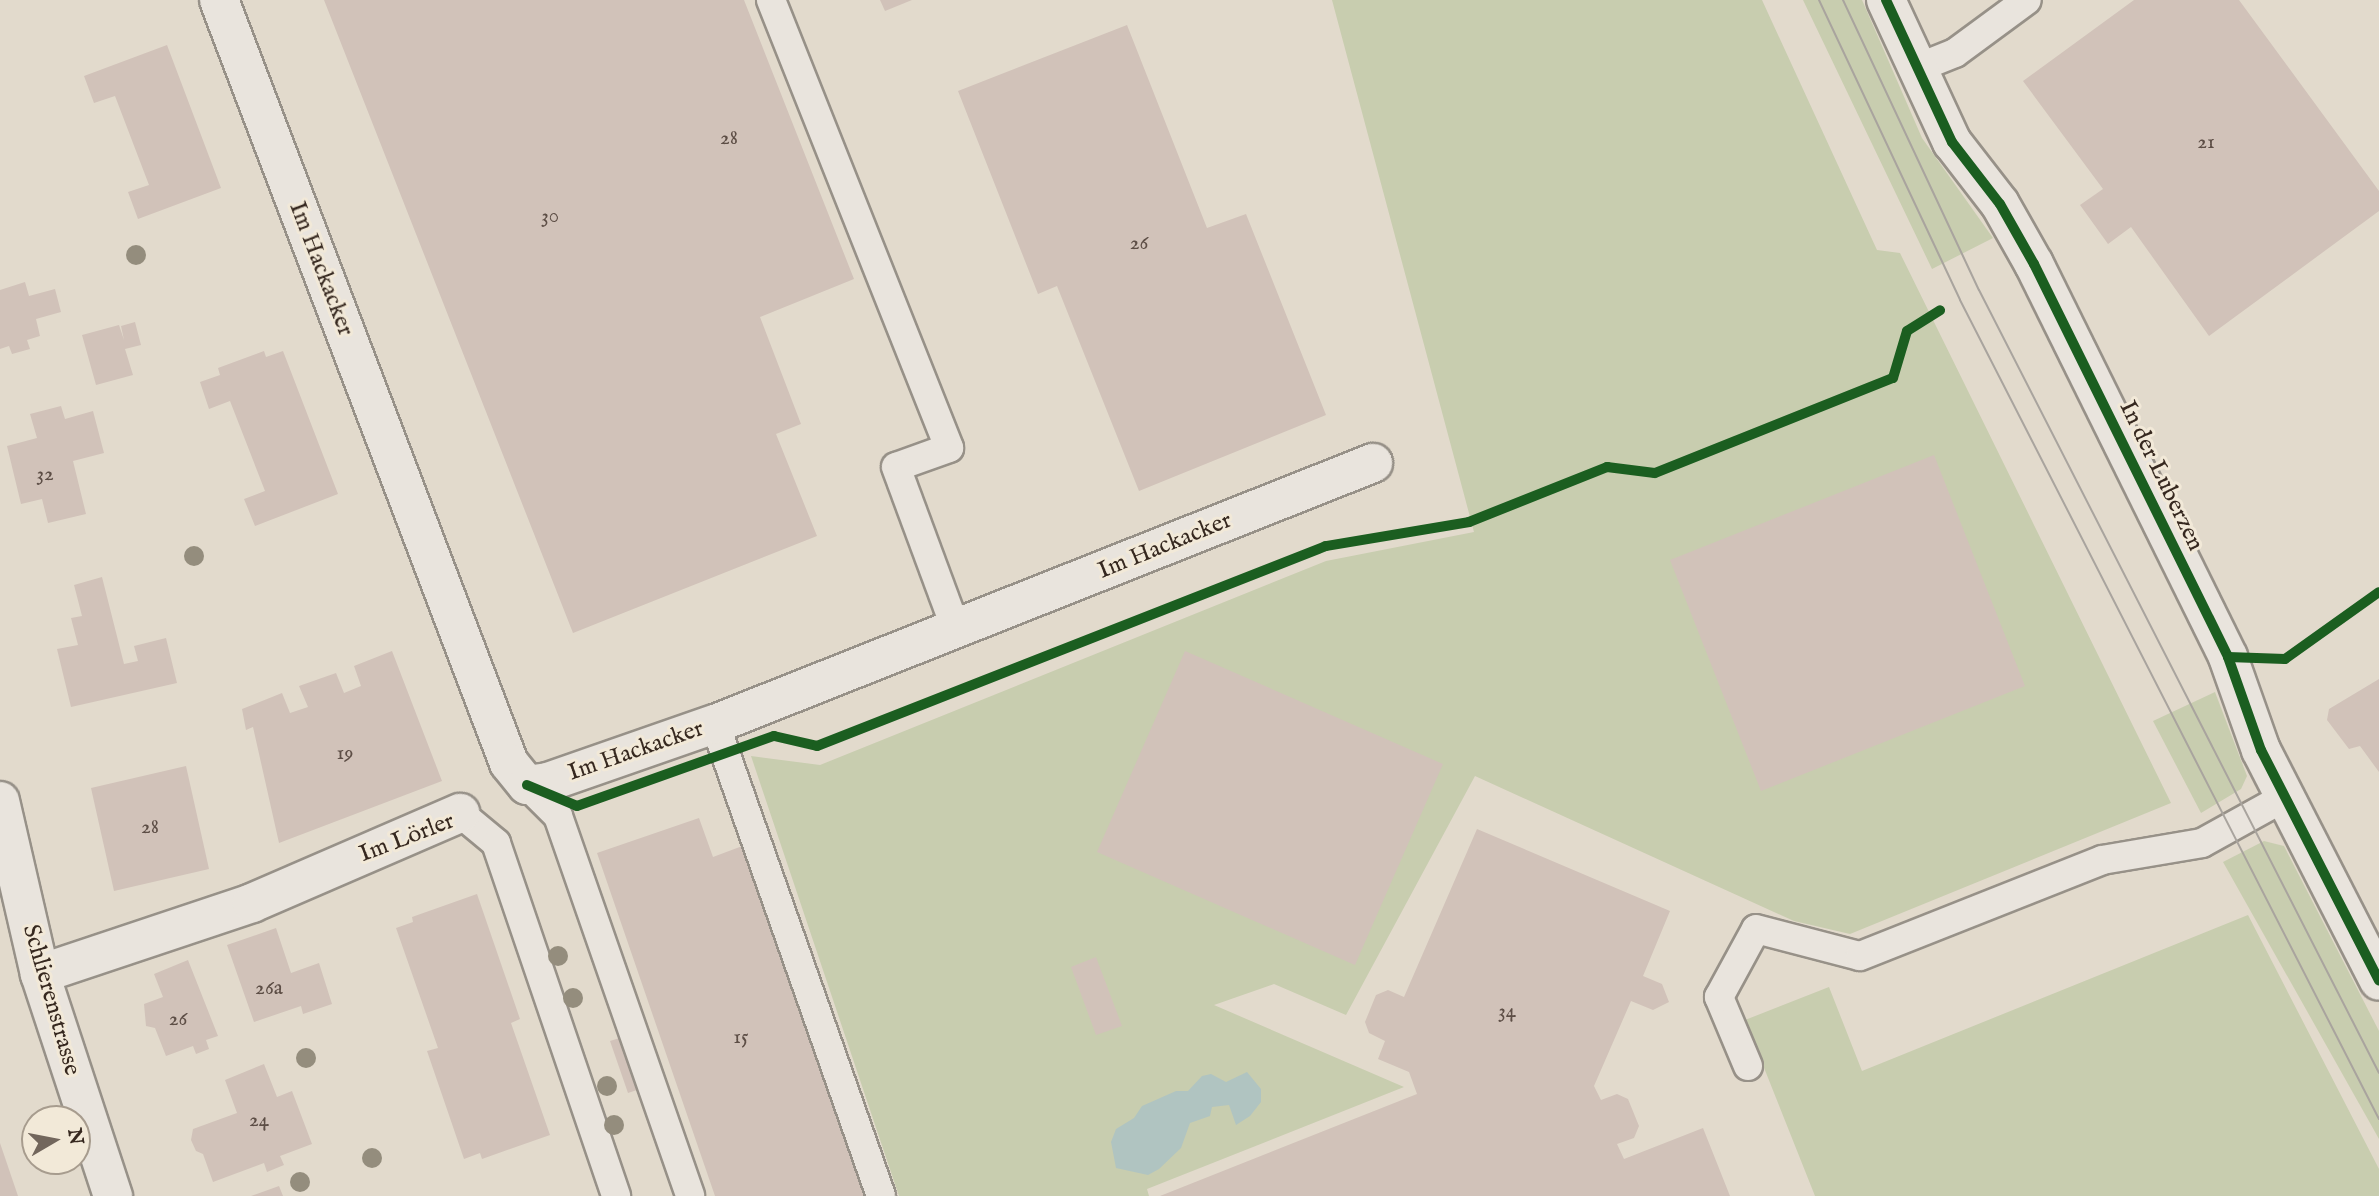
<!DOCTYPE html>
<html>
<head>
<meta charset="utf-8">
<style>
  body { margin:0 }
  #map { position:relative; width:2379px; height:1196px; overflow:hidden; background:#e2dacc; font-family:"IM FELL English",serif }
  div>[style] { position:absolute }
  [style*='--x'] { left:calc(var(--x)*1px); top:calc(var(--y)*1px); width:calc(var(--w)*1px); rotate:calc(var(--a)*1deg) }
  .green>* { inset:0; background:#c8cdaf }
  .water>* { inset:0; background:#b0c4c1 }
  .building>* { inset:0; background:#d1c2b9 }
  .roads { filter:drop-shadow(2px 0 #979188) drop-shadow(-2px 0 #979188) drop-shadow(0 2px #979188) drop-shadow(0 -2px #979188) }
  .service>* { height:28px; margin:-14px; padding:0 14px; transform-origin:14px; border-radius:14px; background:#e9e4dd }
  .minor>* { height:38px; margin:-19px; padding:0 19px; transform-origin:19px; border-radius:19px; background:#e9e4dd }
  .tertiary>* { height:38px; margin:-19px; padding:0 19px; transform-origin:19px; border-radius:19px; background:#e9e4dd }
  .tram>* { height:2px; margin:-1px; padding:0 1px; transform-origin:1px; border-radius:1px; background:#a9a49e }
  .cycleway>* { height:10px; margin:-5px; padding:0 5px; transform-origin:5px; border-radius:5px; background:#1b5e20 }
  .trees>* { width:20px; height:20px; margin:-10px; border-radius:50%; background:#948d7d }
  span { translate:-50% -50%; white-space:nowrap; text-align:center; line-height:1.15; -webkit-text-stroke:6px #f2e9d8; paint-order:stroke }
  .number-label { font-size:21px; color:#5d4e46 }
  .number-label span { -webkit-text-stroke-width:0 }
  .street-label { font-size:24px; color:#36281f }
  .north { position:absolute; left:21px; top:1105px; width:70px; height:70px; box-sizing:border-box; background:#f2e9d8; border:2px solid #a79c8e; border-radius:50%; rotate:80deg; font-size:19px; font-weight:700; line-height:28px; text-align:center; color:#36281f }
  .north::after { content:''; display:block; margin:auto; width:24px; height:32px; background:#72665c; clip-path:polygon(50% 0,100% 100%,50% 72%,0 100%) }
</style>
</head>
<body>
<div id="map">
  <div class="green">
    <i style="clip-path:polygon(1332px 0,1762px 0,1877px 250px,1900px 253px,2171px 803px,1850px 934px,1794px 921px,1475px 776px,1346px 1015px,1274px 984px,1214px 1005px,1404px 1087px,1147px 1189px,1149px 1196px,899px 1196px,751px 756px,820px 765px,1326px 561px,1474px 532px)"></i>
    <i style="clip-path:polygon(1803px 0,1862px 0,1922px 138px,1993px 238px,1932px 269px)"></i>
    <i style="clip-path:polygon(2215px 692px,2247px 776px,2241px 789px,2201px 813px,2153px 721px)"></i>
    <i style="clip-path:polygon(2264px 841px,2284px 846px,2379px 1031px,2379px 1139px,2223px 862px)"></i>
    <i style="clip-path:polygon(2248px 915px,2379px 1169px,2379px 1196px,1815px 1196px,1745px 1020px,1829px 987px,1862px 1071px)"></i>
  </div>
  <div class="water">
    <i style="clip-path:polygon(1247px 1072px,1261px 1089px,1261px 1102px,1250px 1116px,1236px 1125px,1229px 1105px,1212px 1107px,1210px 1116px,1190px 1123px,1181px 1148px,1159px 1169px,1148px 1175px,1116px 1168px,1111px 1142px,1116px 1129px,1134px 1118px,1142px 1106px,1176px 1091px,1188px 1091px,1202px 1076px,1211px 1074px,1226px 1082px)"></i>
  </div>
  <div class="building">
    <i style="clip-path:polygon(324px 0,744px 0,854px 279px,760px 317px,801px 424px,776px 434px,817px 536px,573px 633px)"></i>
    <i style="clip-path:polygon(880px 0,912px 0,885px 11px)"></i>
    <i style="clip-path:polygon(2134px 0,2239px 0,2379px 191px,2379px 211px,2209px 336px,2131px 227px,2108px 244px,2080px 205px,2103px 189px,2023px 81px)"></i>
    <i style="clip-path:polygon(1127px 25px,1207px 228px,1246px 214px,1326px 415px,1139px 491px,1057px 286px,1038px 294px,958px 91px)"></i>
    <i style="clip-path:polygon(167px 45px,221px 188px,138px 219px,128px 192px,149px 185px,115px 96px,94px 103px,84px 76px)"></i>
    <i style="clip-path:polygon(25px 282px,29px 296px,55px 289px,61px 312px,36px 319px,40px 336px,27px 340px,30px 349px,12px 354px,9px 346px,0 349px,0 290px)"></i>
    <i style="clip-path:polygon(135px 322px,141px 345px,125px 349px,133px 375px,96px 385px,82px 335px,119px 325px,124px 340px,121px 326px)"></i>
    <i style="clip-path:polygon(264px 351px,266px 357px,283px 351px,338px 494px,255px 526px,244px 499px,265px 491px,230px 401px,209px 409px,200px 382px,220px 375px,218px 368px)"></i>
    <i style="clip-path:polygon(61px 406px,65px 419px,93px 411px,104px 453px,73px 461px,86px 514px,48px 523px,42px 499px,21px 504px,7px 446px,37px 438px,30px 414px)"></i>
    <i style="clip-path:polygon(1934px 455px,2025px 686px,1761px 791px,1670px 560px)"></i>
    <i style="clip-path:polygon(102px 577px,124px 664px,138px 661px,134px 646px,166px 638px,177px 683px,71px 707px,57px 649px,78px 645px,71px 618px,82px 616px,74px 585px)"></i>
    <i style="clip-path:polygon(392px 651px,442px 781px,279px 843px,253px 727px,246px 730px,242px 709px,282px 693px,290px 713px,308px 707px,299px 686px,336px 673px,344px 693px,361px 686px,354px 666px)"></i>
    <i style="clip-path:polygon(1185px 651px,1443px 764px,1355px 965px,1097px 852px)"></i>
    <i style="clip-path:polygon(2379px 679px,2379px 772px,2360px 746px,2349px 749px,2327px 720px,2329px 709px)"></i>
    <i style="clip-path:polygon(186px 766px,209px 869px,114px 891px,91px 788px)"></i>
    <i style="clip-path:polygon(699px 818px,713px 857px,745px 845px,865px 1196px,715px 1196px,597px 853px)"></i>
    <i style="clip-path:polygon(1477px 829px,1670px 911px,1643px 976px,1662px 984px,1669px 1002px,1653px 1010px,1631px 1001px,1594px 1086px,1601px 1100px,1617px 1094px,1628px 1099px,1639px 1126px,1634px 1138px,1617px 1144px,1624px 1159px,1703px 1128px,1730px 1196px,1160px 1196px,1417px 1094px,1409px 1072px,1378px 1059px,1385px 1041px,1369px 1033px,1365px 1022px,1376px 995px,1388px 990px,1404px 997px)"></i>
    <i style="clip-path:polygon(477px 894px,520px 1019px,511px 1023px,550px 1135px,482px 1159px,480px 1153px,464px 1159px,427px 1051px,438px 1048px,396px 928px,413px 922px,412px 917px)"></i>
    <i style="clip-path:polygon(276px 928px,291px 973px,319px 963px,332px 1004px,303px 1014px,301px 1006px,254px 1022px,227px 945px)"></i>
    <i style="clip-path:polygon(1096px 957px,1122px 1026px,1096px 1035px,1071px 967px)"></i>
    <i style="clip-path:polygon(188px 960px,218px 1036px,206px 1040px,209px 1049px,196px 1054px,193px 1046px,166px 1056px,155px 1028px,146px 1026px,144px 1004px,163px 997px,154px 974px)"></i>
    <i style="clip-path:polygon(626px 1036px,643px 1088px,628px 1093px,610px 1041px)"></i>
    <i style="clip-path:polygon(264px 1064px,277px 1097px,292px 1091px,312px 1144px,280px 1156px,284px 1165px,267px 1172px,264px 1163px,213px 1182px,203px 1154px,196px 1151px,191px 1140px,193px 1129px,237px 1113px,225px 1080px)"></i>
    <i style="clip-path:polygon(0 1143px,18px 1196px,0 1196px)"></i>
    <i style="clip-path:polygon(279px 1186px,283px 1196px,251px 1196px)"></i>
  </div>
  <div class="roads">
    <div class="service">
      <i style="--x:771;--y:0;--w:482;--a:68.3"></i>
      <i style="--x:949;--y:448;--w:56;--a:160.3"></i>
      <i style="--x:896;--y:467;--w:173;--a:69.7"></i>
      <i style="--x:1915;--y:69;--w:43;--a:-21.8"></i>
      <i style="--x:1955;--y:53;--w:89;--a:-36.4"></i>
      <i style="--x:715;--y:724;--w:500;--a:70.62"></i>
      <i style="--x:527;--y:785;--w:44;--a:45"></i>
      <i style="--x:558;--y:816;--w:402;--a:70.8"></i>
      <i style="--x:460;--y:813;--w:47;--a:39.8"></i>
      <i style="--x:496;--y:843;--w:373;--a:71.2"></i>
      <i style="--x:1748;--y:1066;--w:75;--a:-112.8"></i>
      <i style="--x:1719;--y:997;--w:77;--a:-61.4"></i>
      <i style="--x:1756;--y:929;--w:107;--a:14.6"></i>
      <i style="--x:1860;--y:956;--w:260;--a:-21.6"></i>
      <i style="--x:2102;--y:860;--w:101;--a:-9.6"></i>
      <i style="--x:2202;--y:843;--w:95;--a:-29"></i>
    </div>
    <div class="minor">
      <i style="--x:219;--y:0;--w:816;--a:69.19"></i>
      <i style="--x:509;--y:763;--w:28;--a:51"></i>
      <i style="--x:527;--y:785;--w:21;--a:-8"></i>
      <i style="--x:548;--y:782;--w:177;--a:-19.2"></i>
      <i style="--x:715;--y:724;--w:708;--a:-21.64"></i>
      <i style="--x:1886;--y:0;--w:157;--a:65.1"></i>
      <i style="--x:1952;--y:142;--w:78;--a:52.3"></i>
      <i style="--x:2000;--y:204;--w:69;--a:60.5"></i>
      <i style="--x:2034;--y:264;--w:438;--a:63.7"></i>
      <i style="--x:2228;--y:657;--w:99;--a:70.5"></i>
      <i style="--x:2261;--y:750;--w:259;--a:62.9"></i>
      <i style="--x:40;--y:974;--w:224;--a:-18.5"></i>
      <i style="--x:252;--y:903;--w:227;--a:-23.4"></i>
    </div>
    <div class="tertiary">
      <i style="--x:0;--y:801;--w:178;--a:77"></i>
      <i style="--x:40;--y:974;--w:234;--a:71.8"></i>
    </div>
  </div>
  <div class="tram">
    <i style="--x:1819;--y:0;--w:331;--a:64.8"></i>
    <i style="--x:1960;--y:300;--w:920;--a:62.91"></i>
    <i style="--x:1843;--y:0;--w:320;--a:64.9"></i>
    <i style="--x:1979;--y:290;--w:879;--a:62.94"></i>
  </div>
  <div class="cycleway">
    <i style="--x:1886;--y:0;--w:157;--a:65.1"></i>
    <i style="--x:1952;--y:142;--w:78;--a:52.3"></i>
    <i style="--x:2000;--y:204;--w:69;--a:60.5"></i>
    <i style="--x:2034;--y:264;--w:438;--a:63.7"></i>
    <i style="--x:2228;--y:657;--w:99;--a:70.5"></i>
    <i style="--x:2261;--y:750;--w:259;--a:62.9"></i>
    <i style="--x:2228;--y:657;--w:57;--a:2"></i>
    <i style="--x:2285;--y:659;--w:115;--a:-35.5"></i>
    <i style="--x:527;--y:785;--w:54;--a:22.8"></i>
    <i style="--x:577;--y:806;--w:209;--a:-19.6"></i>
    <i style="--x:774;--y:736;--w:44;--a:13.1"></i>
    <i style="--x:817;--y:746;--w:547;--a:-21.45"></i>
    <i style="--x:1326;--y:546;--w:145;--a:-9.5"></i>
    <i style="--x:1469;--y:522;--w:149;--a:-21.7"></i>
    <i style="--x:1607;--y:467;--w:48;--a:7.1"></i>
    <i style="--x:1655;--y:473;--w:256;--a:-21.8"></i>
    <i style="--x:1893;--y:378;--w:49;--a:-73.4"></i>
    <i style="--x:1907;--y:331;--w:39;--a:-32"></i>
  </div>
  <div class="trees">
    <i style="left:136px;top:255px"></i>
    <i style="left:194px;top:556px"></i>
    <i style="left:558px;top:956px"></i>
    <i style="left:573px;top:998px"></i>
    <i style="left:306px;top:1058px"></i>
    <i style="left:607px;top:1086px"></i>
    <i style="left:614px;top:1125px"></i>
    <i style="left:372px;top:1158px"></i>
    <i style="left:300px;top:1182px"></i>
  </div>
  <div class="number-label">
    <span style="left:729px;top:139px">28</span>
    <span style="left:2206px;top:143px">21</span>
    <span style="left:550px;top:217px">30</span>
    <span style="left:1139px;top:244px">26</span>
    <span style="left:45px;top:475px">32</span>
    <span style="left:345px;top:754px">19</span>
    <span style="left:150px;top:828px">28</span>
    <span style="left:269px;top:989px">26a</span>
    <span style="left:1507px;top:1012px">34</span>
    <span style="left:178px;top:1020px">26</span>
    <span style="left:741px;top:1038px">15</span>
    <span style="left:259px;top:1121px">24</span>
  </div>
  <div class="street-label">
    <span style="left:321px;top:269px;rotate:69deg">Im Hackacker</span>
    <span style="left:2161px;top:476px;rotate:64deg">In der Luberzen</span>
    <span style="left:1165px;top:546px;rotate:-22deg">Im Hackacker</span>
    <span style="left:636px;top:751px;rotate:-19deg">Im Hackacker</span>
    <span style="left:407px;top:838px;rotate:-21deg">Im Lörler</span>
    <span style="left:51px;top:1000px;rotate:74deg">Schlierenstrasse</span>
  </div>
  <div class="north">N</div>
</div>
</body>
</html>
